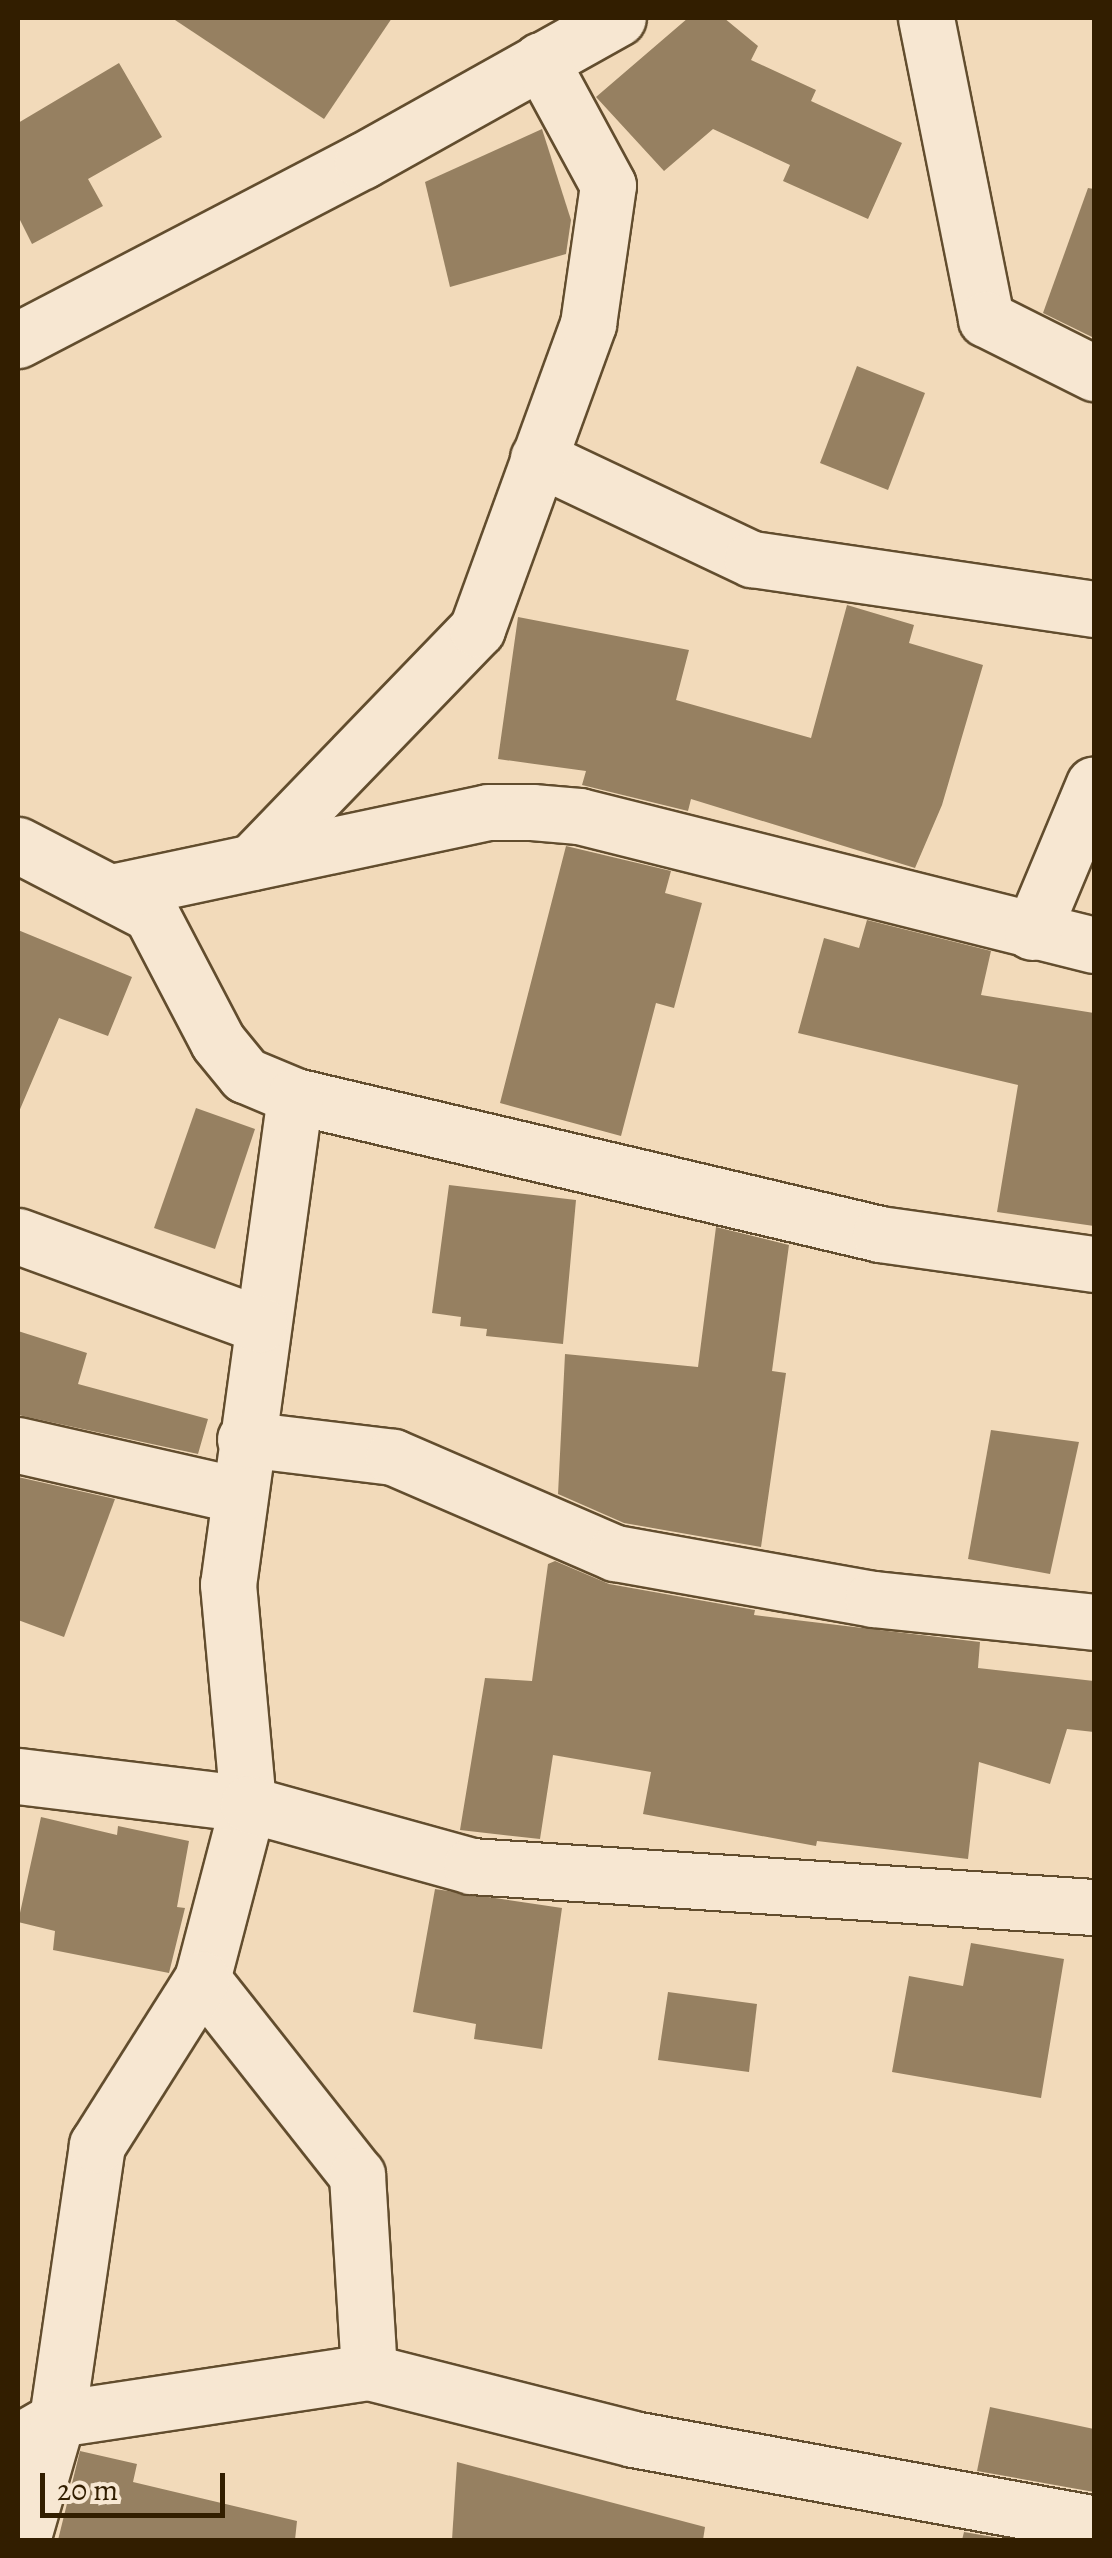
<!DOCTYPE html>
<html>
<head>
<meta charset="utf-8">
<style>
  body { margin:0 }
  #map { position:relative; width:1112px; height:2558px; overflow:hidden; background:#f2daba; font-family:Alegreya,serif }
  div>[style] { position:absolute }
  [style*='--x'] { left:calc(var(--x)*1px); top:calc(var(--y)*1px); width:calc(var(--w)*1px); rotate:calc(var(--a)*1deg) }
  .building>* { inset:0; background:#968061 }
  .roads { filter:drop-shadow(2px 0 #624d2e) drop-shadow(-2px 0 #624d2e) drop-shadow(0 2px #624d2e) drop-shadow(0 -2px #624d2e) }
  .minor>* { height:55px; margin:-27.5px; padding:0 27.5px; transform-origin:27.5px; border-radius:27.5px; background:#f7e7d2 }
  span { translate:-50% -50%; white-space:nowrap; text-align:center; line-height:1.15; -webkit-text-stroke:9px #f7e7d2; paint-order:stroke }
  .frame { position:absolute; inset:0; border:20px solid #321e00; pointer-events:none }
  .scale { position:absolute; left:40px; top:2473px; width:185px; height:45px; box-sizing:border-box; border:5px solid #321e00; border-top:0; padding-left:12px; font-size:30px; line-height:35px; white-space:nowrap; color:#321e00; -webkit-text-stroke:8px #f7e7d2; paint-order:stroke }
</style>
</head>
<body>
<div id="map">
  <div class="building">
    <i style="clip-path:polygon(172px 18px,392px 18px,324px 119px)"></i>
    <i style="clip-path:polygon(688px 18px,724px 18px,758px 46px,751px 60px,816px 90px,811px 101px,902px 143px,868px 219px,783px 181px,790px 165px,713px 129px,664px 171px,596px 97px)"></i>
    <i style="clip-path:polygon(119px 63px,162px 137px,88px 179px,103px 206px,32px 244px,18px 216px,18px 123px)"></i>
    <i style="clip-path:polygon(542px 129px,571px 220px,566px 254px,450px 287px,425px 182px)"></i>
    <i style="clip-path:polygon(1088px 188px,1094px 189px,1094px 338px,1043px 313px)"></i>
    <i style="clip-path:polygon(857px 366px,925px 393px,888px 490px,820px 463px)"></i>
    <i style="clip-path:polygon(847px 605px,914px 625px,909px 643px,983px 665px,942px 805px,915px 868px,691px 799px,688px 811px,582px 785px,586px 771px,498px 759px,518px 617px,689px 650px,676px 700px,811px 738px)"></i>
    <i style="clip-path:polygon(566px 846px,671px 871px,665px 893px,702px 903px,674px 1008px,656px 1003px,621px 1136px,500px 1103px)"></i>
    <i style="clip-path:polygon(867px 920px,991px 951px,981px 995px,1094px 1013px,1094px 1226px,997px 1212px,1018px 1085px,798px 1033px,824px 938px,859px 948px)"></i>
    <i style="clip-path:polygon(18px 930px,132px 977px,108px 1036px,59px 1018px,18px 1114px)"></i>
    <i style="clip-path:polygon(196px 1108px,255px 1129px,215px 1249px,154px 1228px)"></i>
    <i style="clip-path:polygon(449px 1185px,576px 1200px,563px 1344px,486px 1336px,487px 1329px,460px 1326px,461px 1317px,432px 1313px)"></i>
    <i style="clip-path:polygon(716px 1227px,789px 1245px,772px 1371px,786px 1373px,761px 1547px,624px 1523px,558px 1494px,565px 1354px,698px 1367px)"></i>
    <i style="clip-path:polygon(18px 1331px,87px 1353px,78px 1384px,208px 1419px,198px 1454px,18px 1415px)"></i>
    <i style="clip-path:polygon(991px 1430px,1079px 1442px,1050px 1574px,968px 1559px)"></i>
    <i style="clip-path:polygon(18px 1477px,115px 1499px,64px 1637px,18px 1620px)"></i>
    <i style="clip-path:polygon(555px 1561px,609px 1584px,755px 1610px,754px 1615px,980px 1642px,978px 1668px,1094px 1681px,1094px 1732px,1067px 1729px,1050px 1784px,979px 1762px,968px 1859px,817px 1841px,816px 1846px,643px 1814px,651px 1772px,553px 1755px,540px 1839px,460px 1830px,485px 1678px,532px 1681px,548px 1564px)"></i>
    <i style="clip-path:polygon(41px 1817px,117px 1835px,118px 1826px,189px 1841px,177px 1907px,185px 1908px,169px 1973px,53px 1950px,55px 1931px,18px 1922px)"></i>
    <i style="clip-path:polygon(435px 1889px,562px 1908px,542px 2049px,474px 2039px,476px 2024px,413px 2012px)"></i>
    <i style="clip-path:polygon(971px 1943px,1064px 1959px,1041px 2098px,892px 2072px,909px 1976px,963px 1986px)"></i>
    <i style="clip-path:polygon(668px 1992px,757px 2004px,749px 2072px,658px 2060px)"></i>
    <i style="clip-path:polygon(990px 2407px,1094px 2429px,1094px 2492px,977px 2471px)"></i>
    <i style="clip-path:polygon(80px 2451px,137px 2464px,133px 2482px,297px 2521px,295px 2540px,58px 2540px)"></i>
    <i style="clip-path:polygon(457px 2462px,705px 2527px,703px 2540px,452px 2540px)"></i>
    <i style="clip-path:polygon(964px 2532px,1011px 2540px,962px 2540px)"></i>
  </div>
  <div class="roads">
    <div class="minor">
      <i style="--x:926;--y:18;--w:307;--a:78.7"></i>
      <i style="--x:986;--y:319;--w:121;--a:26.6"></i>
      <i style="--x:18;--y:340;--w:388;--a:-27.5"></i>
      <i style="--x:362;--y:161;--w:293;--a:-29.2"></i>
      <i style="--x:538;--y:458;--w:237;--a:25.3"></i>
      <i style="--x:752;--y:559;--w:346;--a:8.3"></i>
      <i style="--x:18;--y:845;--w:150;--a:27.4"></i>
      <i style="--x:151;--y:914;--w:144;--a:62.4"></i>
      <i style="--x:218;--y:1042;--w:43;--a:50.7"></i>
      <i style="--x:245;--y:1075;--w:54;--a:22.8"></i>
      <i style="--x:295;--y:1096;--w:601;--a:13.27"></i>
      <i style="--x:880;--y:1234;--w:216;--a:8"></i>
      <i style="--x:252;--y:862;--w:324;--a:-46"></i>
      <i style="--x:477;--y:629;--w:325;--a:-70"></i>
      <i style="--x:588;--y:324;--w:140;--a:-81.8"></i>
      <i style="--x:608;--y:185;--w:142;--a:-118.5"></i>
      <i style="--x:112;--y:892;--w:384;--a:-12"></i>
      <i style="--x:488;--y:812;--w:44;--a:0"></i>
      <i style="--x:532;--y:812;--w:47;--a:4.9"></i>
      <i style="--x:579;--y:816;--w:531;--a:14.06"></i>
      <i style="--x:1032;--y:932;--w:160;--a:-67.3"></i>
      <i style="--x:295;--y:1096;--w:493;--a:97.8"></i>
      <i style="--x:228;--y:1584;--w:221;--a:84.8"></i>
      <i style="--x:248;--y:1804;--w:181;--a:104.7"></i>
      <i style="--x:202;--y:1979;--w:250;--a:51.7"></i>
      <i style="--x:357;--y:2175;--w:197;--a:86.5"></i>
      <i style="--x:18;--y:1236;--w:257;--a:20.1"></i>
      <i style="--x:245;--y:1439;--w:149;--a:6.9"></i>
      <i style="--x:393;--y:1457;--w:242;--a:23.4"></i>
      <i style="--x:615;--y:1553;--w:262;--a:10.1"></i>
      <i style="--x:873;--y:1599;--w:222;--a:5.9"></i>
      <i style="--x:18;--y:1445;--w:226;--a:12.8"></i>
      <i style="--x:18;--y:1776;--w:232;--a:6.9"></i>
      <i style="--x:248;--y:1804;--w:231;--a:15.5"></i>
      <i style="--x:471;--y:1866;--w:624;--a:3.77"></i>
      <i style="--x:28;--y:2436;--w:34;--a:-30"></i>
      <i style="--x:57;--y:2419;--w:277;--a:-81.7"></i>
      <i style="--x:97;--y:2145;--w:196;--a:-57.7"></i>
      <i style="--x:22;--y:2540;--w:126;--a:-73.9"></i>
      <i style="--x:57;--y:2419;--w:316;--a:-8.6"></i>
      <i style="--x:369;--y:2372;--w:272;--a:14.2"></i>
      <i style="--x:633;--y:2439;--w:469;--a:10.4"></i>
    </div>
  </div>
  <div class="frame"></div>
  <div class="scale">20 m</div>
</div>
</body>
</html>
